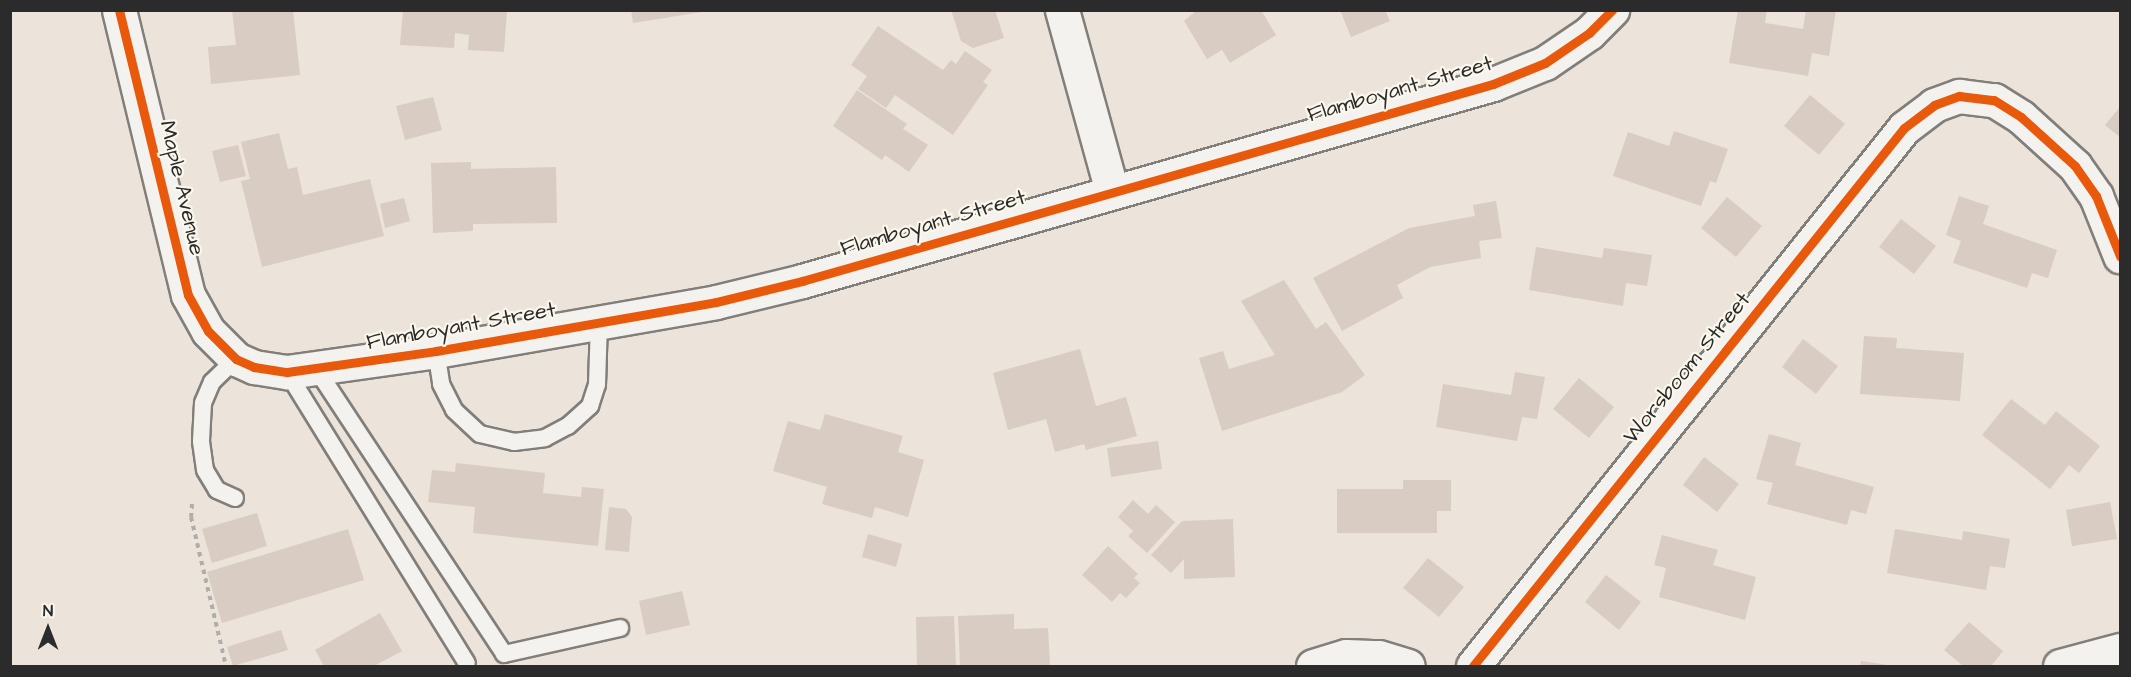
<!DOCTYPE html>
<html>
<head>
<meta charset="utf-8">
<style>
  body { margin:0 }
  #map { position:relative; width:2131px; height:677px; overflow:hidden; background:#ece3da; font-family:"Architects Daughter",sans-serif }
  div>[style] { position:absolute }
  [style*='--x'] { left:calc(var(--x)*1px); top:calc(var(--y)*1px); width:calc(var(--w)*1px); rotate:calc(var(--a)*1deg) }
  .building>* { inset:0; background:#d9ccc2 }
  .path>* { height:4px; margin-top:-2px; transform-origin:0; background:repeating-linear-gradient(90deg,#b0adaa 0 4.5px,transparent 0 9px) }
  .roads { filter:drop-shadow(2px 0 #827e7a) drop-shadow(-2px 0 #827e7a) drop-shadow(0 2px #827e7a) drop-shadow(0 -2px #827e7a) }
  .lane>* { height:16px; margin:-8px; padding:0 8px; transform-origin:8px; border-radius:8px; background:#f4f2ee }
  .street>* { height:33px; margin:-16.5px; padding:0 16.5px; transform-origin:16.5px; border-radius:16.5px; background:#f4f2ee }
  .cycleway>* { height:9px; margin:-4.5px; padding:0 4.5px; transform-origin:4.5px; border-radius:4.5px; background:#e8590c }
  span { translate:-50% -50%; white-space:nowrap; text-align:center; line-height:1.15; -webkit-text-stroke:4.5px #fbf7ec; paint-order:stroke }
  .street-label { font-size:22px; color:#2b2b2b }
  .frame { position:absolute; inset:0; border:12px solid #2b2b2b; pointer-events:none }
  .north { position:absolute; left:18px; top:599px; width:60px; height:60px; -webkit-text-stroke:4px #fbf7ec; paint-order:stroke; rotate:0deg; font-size:16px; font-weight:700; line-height:24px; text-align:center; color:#2b2b2b }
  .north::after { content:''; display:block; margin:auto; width:21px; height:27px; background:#2b2b2b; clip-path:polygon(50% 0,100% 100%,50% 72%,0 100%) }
</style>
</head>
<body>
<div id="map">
  <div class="building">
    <i style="clip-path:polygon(232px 10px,293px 10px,300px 75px,211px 84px,208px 47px,236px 45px)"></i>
    <i style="clip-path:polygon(403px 10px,507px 10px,504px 52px,468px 50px,469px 35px,455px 33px,454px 48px,400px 45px)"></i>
    <i style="clip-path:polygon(631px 10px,702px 10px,702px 12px,633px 23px)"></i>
    <i style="clip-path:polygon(951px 10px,995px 10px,1004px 38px,973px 48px,961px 41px)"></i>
    <i style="clip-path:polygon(1197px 10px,1261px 10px,1276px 35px,1230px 63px,1222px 50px,1207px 59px,1184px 21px)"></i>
    <i style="clip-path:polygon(1340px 10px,1385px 10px,1390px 21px,1351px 37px)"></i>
    <i style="clip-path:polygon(1738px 10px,1767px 10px,1765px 23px,1803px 29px,1806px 10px,1836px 10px,1829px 56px,1812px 53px,1808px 76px,1729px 63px)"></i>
    <i style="clip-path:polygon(878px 26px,943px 70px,951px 60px,956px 64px,965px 51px,992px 70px,983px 82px,988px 85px,953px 135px,895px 95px,886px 108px,858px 89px,867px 76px,851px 65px)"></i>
    <i style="clip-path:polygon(857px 90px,907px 124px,903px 129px,928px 145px,909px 172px,885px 155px,882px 160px,833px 126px)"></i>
    <i style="clip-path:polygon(1810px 95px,1845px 124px,1819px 155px,1784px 126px)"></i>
    <i style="clip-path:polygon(433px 97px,442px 130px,405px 140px,396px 106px)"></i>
    <i style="clip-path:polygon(2120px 107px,2120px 137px,2105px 125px)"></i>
    <i style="clip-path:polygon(1674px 131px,1728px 149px,1716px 183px,1710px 181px,1701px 206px,1613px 176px,1628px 132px,1669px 146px)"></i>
    <i style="clip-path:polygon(279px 133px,288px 169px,297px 167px,303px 195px,370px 179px,384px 236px,262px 267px,241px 181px,250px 179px,241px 142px)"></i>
    <i style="clip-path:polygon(238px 145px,246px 176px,220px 182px,212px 151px)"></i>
    <i style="clip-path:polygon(471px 162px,471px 169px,556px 167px,557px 223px,473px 224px,473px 231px,433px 233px,431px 163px)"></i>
    <i style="clip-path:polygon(1959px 196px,1989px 206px,1983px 224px,2057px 250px,2048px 278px,2032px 273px,2027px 288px,1953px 263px,1961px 241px,1946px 235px)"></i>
    <i style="clip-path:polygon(1727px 197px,1762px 226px,1736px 257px,1701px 228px)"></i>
    <i style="clip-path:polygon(404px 198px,410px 221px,385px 228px,380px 204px)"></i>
    <i style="clip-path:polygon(1496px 201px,1502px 238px,1479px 241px,1481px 258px,1430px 267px,1397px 285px,1403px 298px,1342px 331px,1313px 278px,1409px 228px,1475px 216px,1473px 205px)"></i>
    <i style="clip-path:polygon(1901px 219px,1936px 246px,1914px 274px,1879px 247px)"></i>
    <i style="clip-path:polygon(1536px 247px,1602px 258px,1604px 248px,1652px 255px,1647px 286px,1626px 283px,1623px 306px,1529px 290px)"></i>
    <i style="clip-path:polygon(1284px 280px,1316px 329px,1326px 322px,1365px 375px,1342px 392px,1222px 431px,1199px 358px,1223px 351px,1229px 369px,1275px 355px,1241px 301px)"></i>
    <i style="clip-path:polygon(1864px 336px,1897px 338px,1896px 348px,1964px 353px,1960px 401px,1860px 394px)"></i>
    <i style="clip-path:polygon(1803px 339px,1838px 366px,1816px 394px,1782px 367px)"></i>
    <i style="clip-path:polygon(1080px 349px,1096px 406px,1126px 397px,1137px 436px,1086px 450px,1084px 444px,1055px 452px,1046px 419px,1008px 430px,993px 373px)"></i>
    <i style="clip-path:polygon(1515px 372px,1545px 377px,1537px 419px,1522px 417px,1517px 441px,1436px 427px,1443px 384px,1511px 395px)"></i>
    <i style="clip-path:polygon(1579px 378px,1614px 407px,1589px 438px,1553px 409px)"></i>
    <i style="clip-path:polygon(2011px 399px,2045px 425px,2056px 411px,2100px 446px,2079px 473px,2069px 465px,2050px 489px,1982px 435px)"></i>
    <i style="clip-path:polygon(825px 414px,903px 436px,898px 452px,924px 460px,908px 517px,875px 507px,872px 518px,822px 504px,827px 487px,773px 471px,788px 421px,820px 430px)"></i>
    <i style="clip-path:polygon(1769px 434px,1801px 443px,1795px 465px,1874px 487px,1866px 514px,1851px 510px,1847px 525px,1767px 504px,1773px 483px,1756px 479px)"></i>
    <i style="clip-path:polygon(1158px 441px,1162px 469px,1111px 477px,1107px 448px)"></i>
    <i style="clip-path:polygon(1704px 457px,1739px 484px,1717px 512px,1683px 485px)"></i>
    <i style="clip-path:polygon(456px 463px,545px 473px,543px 493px,581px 497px,582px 487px,604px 489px,598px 546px,473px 533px,475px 507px,428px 502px,432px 470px,455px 472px)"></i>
    <i style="clip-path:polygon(1403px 480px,1451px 480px,1451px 511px,1437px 511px,1437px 533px,1337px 533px,1337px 489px,1403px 489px)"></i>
    <i style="clip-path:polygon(1133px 500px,1148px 514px,1156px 505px,1175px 522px,1147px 553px,1128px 536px,1133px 531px,1118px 517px)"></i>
    <i style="clip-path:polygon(2110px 502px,2117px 539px,2072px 546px,2066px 510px)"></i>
    <i style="clip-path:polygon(609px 507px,626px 509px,632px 517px,629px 552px,605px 550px)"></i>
    <i style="clip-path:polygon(257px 513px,267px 546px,212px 563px,202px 529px)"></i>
    <i style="clip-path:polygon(1233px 519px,1235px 577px,1184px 579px,1184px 559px,1171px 573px,1151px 555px,1182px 521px)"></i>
    <i style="clip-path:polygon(348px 529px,364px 580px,222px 623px,207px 572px)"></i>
    <i style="clip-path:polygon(1895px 529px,1962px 540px,1963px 531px,2010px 539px,2005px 568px,1990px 566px,1986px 590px,1887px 573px)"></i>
    <i style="clip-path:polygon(868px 534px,902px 544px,896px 567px,862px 557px)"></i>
    <i style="clip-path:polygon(1662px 535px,1718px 550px,1713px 565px,1756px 577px,1745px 620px,1659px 597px,1666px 568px,1654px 565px)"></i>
    <i style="clip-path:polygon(1108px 546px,1138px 574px,1134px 578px,1140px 583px,1126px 598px,1120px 593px,1112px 602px,1082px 575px)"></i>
    <i style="clip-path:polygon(1428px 558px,1464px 587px,1439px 617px,1403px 588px)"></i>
    <i style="clip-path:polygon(1606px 575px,1641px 602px,1619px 630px,1585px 602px)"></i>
    <i style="clip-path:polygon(682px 591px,690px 625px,646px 635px,639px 601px)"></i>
    <i style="clip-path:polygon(380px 613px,402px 651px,374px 666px,324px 666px,315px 650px)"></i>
    <i style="clip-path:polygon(1014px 614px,1014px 629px,1048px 628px,1050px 666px,960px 666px,958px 616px)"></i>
    <i style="clip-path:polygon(954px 616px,956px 666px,917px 666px,916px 617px)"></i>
    <i style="clip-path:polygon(1969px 622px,2003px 651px,1991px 666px,1963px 666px,1944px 650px)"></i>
    <i style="clip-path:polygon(281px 630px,288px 650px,233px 666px,227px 647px)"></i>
    <i style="clip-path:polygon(1861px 661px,1887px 665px,1887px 666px,1860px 666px)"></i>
  </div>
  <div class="path">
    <i style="--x:192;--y:504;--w:13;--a:94"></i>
    <i style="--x:191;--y:517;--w:153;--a:76.8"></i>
  </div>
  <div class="roads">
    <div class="lane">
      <i style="--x:436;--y:351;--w:33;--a:81"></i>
      <i style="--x:441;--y:384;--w:29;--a:63"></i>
      <i style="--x:454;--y:410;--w:35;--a:43"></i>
      <i style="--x:480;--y:434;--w:35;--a:13"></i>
      <i style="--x:514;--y:442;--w:31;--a:-7"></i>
      <i style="--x:545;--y:438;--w:26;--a:-28"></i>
      <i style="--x:568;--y:426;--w:30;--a:-42"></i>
      <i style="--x:590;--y:406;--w:22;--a:-72"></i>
      <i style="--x:597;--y:385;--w:62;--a:-88.2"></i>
      <i style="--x:317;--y:370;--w:340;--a:56.6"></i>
      <i style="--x:504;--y:654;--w:119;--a:-12.6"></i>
      <i style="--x:287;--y:372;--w:342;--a:58.3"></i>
      <i style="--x:235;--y:498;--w:20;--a:-156"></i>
      <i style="--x:217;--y:490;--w:23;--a:-121"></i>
      <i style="--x:205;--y:470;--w:29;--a:-98"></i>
      <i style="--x:201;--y:441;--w:38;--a:-87"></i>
      <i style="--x:203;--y:403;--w:23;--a:-67"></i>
      <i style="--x:212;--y:382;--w:33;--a:-44"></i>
    </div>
    <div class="street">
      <i style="--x:119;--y:10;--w:293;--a:76.4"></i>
      <i style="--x:188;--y:295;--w:41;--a:60.9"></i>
      <i style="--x:208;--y:331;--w:40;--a:45"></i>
      <i style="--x:236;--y:359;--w:20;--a:24"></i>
      <i style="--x:254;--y:367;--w:33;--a:9"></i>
      <i style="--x:287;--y:372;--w:150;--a:-8"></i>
      <i style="--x:436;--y:351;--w:284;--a:-9.9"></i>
      <i style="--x:716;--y:302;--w:89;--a:-13.7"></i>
      <i style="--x:802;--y:281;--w:719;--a:-15.91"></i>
      <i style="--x:1493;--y:84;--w:56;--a:-22"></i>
      <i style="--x:1545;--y:63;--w:53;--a:-34.3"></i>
      <i style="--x:1589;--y:33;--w:33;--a:-45"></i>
      <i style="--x:1062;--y:10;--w:189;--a:74.6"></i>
      <i style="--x:1313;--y:666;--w:34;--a:-17"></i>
      <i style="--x:1346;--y:656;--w:33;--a:2"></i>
      <i style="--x:1379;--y:657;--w:30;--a:17"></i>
      <i style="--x:1473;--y:666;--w:689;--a:-51.3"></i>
      <i style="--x:1904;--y:128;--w:38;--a:-37"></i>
      <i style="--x:1934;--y:105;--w:27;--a:-20"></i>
      <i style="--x:1959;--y:96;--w:35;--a:7"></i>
      <i style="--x:1994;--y:100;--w:32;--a:32"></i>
      <i style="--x:2021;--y:117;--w:73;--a:42.2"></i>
      <i style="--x:2075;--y:166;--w:37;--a:55"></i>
      <i style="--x:2096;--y:196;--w:65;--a:68.2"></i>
      <i style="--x:2060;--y:666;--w:62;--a:-14.9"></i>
    </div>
  </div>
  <div class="cycleway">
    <i style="--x:119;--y:10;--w:293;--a:76.4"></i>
    <i style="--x:188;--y:295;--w:41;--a:60.9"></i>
    <i style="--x:208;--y:331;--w:40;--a:45"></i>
    <i style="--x:236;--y:359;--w:20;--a:24"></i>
    <i style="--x:254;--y:367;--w:33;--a:9"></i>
    <i style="--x:287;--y:372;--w:150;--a:-8"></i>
    <i style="--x:436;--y:351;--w:284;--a:-9.9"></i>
    <i style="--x:716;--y:302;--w:89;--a:-13.7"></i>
    <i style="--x:802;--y:281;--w:719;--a:-15.91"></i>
    <i style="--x:1493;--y:84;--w:56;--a:-22"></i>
    <i style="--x:1545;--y:63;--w:53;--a:-34.3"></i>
    <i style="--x:1589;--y:33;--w:33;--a:-45"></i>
    <i style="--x:1473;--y:666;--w:689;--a:-51.3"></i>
    <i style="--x:1904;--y:128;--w:38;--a:-37"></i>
    <i style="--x:1934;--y:105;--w:27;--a:-20"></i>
    <i style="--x:1959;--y:96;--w:35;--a:7"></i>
    <i style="--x:1994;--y:100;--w:32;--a:32"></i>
    <i style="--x:2021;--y:117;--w:73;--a:42.2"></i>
    <i style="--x:2075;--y:166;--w:37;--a:55"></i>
    <i style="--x:2096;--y:196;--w:65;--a:68.2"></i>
  </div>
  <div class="street-label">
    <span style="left:1400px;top:89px;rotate:-16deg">Flamboyant Street</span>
    <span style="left:182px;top:188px;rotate:77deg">Maple Avenue</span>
    <span style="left:933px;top:223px;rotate:-16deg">Flamboyant Street</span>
    <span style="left:461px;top:326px;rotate:-10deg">Flamboyant Street</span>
    <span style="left:1687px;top:368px;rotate:-51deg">Worsboom Street</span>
  </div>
  <div class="frame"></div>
  <div class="north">N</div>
</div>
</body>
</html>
